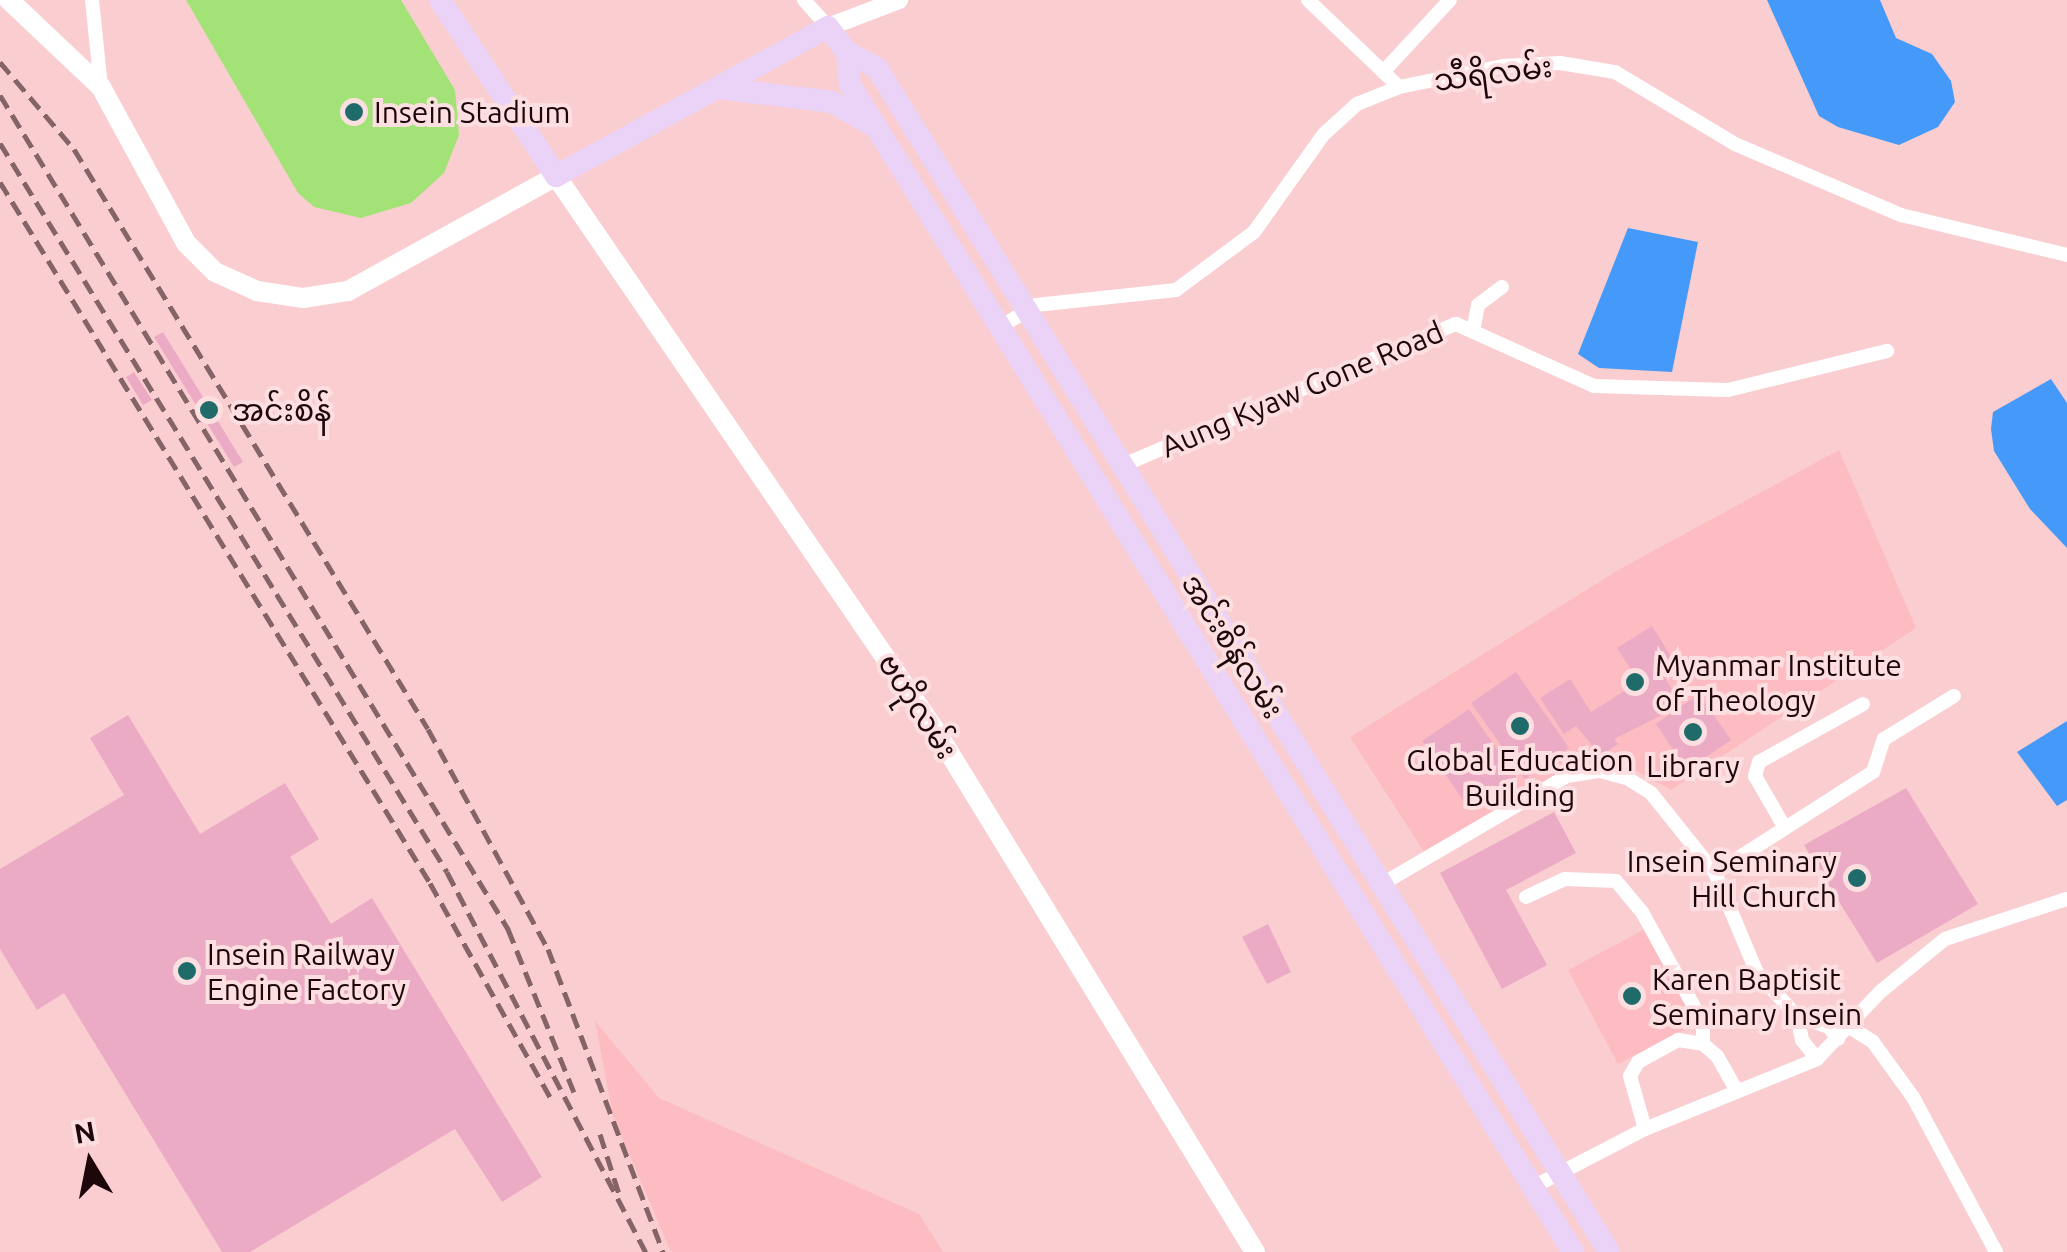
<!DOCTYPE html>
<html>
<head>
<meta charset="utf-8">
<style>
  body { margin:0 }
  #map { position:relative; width:2067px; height:1252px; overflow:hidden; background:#faced1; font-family:Ubuntu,"Noto Sans Myanmar",sans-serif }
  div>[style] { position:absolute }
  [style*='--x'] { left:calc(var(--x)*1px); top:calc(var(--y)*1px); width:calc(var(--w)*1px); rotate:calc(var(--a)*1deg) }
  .built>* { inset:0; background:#fcbcc1 }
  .green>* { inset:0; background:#a3e276 }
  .water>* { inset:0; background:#4599f8 }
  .building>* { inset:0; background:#ecabc5 }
  .minor>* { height:14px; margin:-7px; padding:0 7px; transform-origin:7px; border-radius:7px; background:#fff }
  .tertiary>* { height:18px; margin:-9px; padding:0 9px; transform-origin:9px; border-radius:9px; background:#fff }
  .secondary>* { height:20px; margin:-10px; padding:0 10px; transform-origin:10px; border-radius:10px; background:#fff }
  .primary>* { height:22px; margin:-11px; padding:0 11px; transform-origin:11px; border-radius:11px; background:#ead3f7 }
  .rail>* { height:5px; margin-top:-2.5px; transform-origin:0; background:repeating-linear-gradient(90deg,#856467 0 15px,transparent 0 23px) }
  .dots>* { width:28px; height:28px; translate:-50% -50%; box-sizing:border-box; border:5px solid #fddfe1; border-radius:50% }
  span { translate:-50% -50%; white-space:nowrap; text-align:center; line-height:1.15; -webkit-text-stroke:8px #fddfe1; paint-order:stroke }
  .street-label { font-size:30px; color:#1e070a }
  .poi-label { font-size:30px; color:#1e070a }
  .left { translate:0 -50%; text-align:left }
  .right { translate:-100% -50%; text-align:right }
  .north { position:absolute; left:40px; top:1112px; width:100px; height:100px; -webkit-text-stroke:8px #fddfe1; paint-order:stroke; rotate:350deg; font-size:28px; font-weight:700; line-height:40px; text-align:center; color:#1e070a }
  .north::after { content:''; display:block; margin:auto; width:35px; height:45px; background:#1e070a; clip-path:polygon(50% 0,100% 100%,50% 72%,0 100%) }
</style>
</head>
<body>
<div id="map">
  <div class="built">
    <i style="clip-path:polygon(1839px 450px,1916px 628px,1671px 790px,1622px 763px,1581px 759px,1428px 858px,1350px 737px,1620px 569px)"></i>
    <i style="clip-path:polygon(1645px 929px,1697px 1023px,1618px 1064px,1568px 970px)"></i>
    <i style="clip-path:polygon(595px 1021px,659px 1098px,919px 1214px,943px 1252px,671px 1252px,613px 1116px)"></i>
  </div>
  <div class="green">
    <i style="clip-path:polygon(186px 0,401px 0,455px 90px,459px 135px,444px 173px,411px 203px,361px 218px,314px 207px,298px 193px)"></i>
  </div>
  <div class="water">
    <i style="clip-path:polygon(1767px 0,1880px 0,1896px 38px,1932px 54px,1951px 81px,1955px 102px,1938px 127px,1899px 145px,1838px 127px,1819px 116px)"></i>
    <i style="clip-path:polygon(1628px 228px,1698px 242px,1672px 372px,1599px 368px,1578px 354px)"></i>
    <i style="clip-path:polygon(2051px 379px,2067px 403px,2067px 548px,2030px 509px,1994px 451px,1991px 429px,1993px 412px)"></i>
    <i style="clip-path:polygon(2067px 721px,2067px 800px,2057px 806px,2017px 752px)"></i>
  </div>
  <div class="building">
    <i style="clip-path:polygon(163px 332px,243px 462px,234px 467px,154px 337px)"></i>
    <i style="clip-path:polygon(134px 372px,152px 400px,143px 405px,126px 377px)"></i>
    <i style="clip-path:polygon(1652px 626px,1677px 666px,1663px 675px,1678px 699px,1676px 708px,1614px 739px,1618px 744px,1601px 756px,1576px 726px,1564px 734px,1540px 698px,1570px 679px,1591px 712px,1639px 682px,1617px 648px)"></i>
    <i style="clip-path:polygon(1516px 672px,1569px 748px,1525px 779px,1471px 703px)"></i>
    <i style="clip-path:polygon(1699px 694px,1731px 740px,1687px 770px,1656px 724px)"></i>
    <i style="clip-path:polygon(1469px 709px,1517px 778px,1470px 810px,1422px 741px)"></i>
    <i style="clip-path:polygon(128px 715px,200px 834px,285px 783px,319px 839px,290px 857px,331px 924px,372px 898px,542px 1177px,502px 1202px,455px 1129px,250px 1252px,222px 1252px,64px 993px,37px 1010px,0 949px,0 869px,124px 795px,90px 738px)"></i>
    <i style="clip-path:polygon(1906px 788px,1978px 904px,1877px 963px,1804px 845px)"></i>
    <i style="clip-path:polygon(1554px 812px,1576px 853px,1506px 890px,1547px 965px,1502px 989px,1440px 873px)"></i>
    <i style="clip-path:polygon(1268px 924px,1291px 972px,1267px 984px,1242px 937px)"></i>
  </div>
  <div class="minor">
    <i style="--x:92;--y:0;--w:87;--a:84.1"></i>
    <i style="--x:804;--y:0;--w:36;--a:48"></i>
    <i style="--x:1308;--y:0;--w:126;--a:43.7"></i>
    <i style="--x:1383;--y:72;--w:98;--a:-47.1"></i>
    <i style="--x:1474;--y:326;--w:21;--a:-79"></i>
    <i style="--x:1478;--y:305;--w:30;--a:-37"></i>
    <i style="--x:1000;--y:327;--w:42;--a:-31.4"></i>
    <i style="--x:1036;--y:305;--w:141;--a:-6.1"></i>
    <i style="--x:1176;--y:290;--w:97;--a:-36.6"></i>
    <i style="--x:1254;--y:232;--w:120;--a:-54.5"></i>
    <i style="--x:1324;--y:134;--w:45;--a:-42.3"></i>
    <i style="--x:1357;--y:104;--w:45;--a:-22"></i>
    <i style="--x:1399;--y:87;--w:106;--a:-11.4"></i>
    <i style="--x:1503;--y:66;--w:57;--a:-3"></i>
    <i style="--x:1560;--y:63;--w:56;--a:9.3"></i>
    <i style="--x:1615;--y:72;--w:140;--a:31"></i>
    <i style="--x:1735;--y:144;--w:181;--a:23.2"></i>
    <i style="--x:1901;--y:215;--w:171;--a:13.5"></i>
    <i style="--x:1121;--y:466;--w:364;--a:-23"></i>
    <i style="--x:1456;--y:324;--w:151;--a:24.2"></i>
    <i style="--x:1594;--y:386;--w:134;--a:1.7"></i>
    <i style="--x:1728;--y:390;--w:164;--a:-13.8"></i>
    <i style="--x:1785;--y:828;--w:60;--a:-120"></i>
    <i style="--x:1755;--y:776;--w:15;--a:-74"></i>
    <i style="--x:1759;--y:762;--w:119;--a:-29.1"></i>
    <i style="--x:1715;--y:873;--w:188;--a:-32.6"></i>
    <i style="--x:1873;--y:772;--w:35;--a:-72"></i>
    <i style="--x:1884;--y:739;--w:82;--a:-31.6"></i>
    <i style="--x:1382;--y:884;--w:214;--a:-30.3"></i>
    <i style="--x:1567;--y:776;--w:33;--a:-9"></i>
    <i style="--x:1600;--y:771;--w:28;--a:15"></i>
    <i style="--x:1627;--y:778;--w:28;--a:32"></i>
    <i style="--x:1651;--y:793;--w:102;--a:51.3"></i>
    <i style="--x:1715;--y:873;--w:108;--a:67.2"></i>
    <i style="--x:1757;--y:973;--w:59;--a:47.1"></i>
    <i style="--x:1797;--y:1016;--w:34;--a:19"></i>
    <i style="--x:1829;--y:1027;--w:15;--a:53"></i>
    <i style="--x:1526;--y:897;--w:43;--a:-24.8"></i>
    <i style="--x:1565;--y:879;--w:51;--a:2.2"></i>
    <i style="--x:1616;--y:881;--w:40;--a:50"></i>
    <i style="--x:1642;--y:912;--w:127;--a:61.2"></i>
    <i style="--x:1703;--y:1023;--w:21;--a:90"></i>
    <i style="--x:1797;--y:1016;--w:25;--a:78"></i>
    <i style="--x:1802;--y:1040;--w:24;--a:52"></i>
    <i style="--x:1851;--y:1028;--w:26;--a:32"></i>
    <i style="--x:1873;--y:1042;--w:68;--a:54"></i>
    <i style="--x:1913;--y:1097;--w:176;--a:61.8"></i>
    <i style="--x:1645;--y:1129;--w:55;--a:-105.8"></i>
    <i style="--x:1630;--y:1076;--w:16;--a:-60"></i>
    <i style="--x:1638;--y:1062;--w:46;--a:-28.8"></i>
    <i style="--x:1678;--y:1040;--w:25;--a:9"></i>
    <i style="--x:1703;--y:1044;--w:18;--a:41"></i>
    <i style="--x:1717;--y:1056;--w:40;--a:60.3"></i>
    <i style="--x:1533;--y:1187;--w:126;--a:-27.4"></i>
    <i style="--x:1645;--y:1129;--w:186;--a:-22.1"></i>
    <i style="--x:1817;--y:1059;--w:92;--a:-46.8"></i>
    <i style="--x:1880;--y:992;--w:84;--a:-39.2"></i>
    <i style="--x:1945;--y:939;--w:128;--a:-18.2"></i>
  </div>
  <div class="tertiary">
    <i style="--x:828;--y:27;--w:76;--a:-20.8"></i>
  </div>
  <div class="secondary">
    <i style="--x:9;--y:0;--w:127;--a:43.4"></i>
    <i style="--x:101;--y:87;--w:178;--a:61.4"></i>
    <i style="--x:186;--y:243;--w:41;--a:45"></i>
    <i style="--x:215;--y:272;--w:46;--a:24.3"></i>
    <i style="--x:257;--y:291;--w:47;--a:8.7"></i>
    <i style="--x:303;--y:298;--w:46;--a:-8.8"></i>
    <i style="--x:348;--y:291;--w:238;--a:-28.9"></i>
    <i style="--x:556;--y:176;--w:678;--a:55.63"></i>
    <i style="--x:939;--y:736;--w:605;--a:58.52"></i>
  </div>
  <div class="primary">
    <i style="--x:440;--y:0;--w:211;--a:56.6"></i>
    <i style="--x:556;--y:176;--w:310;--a:-28.7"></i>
    <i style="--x:828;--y:27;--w:31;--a:53"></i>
    <i style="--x:847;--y:52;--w:34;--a:28"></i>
    <i style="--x:877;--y:68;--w:1392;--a:58.27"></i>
    <i style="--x:847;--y:52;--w:33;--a:85"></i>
    <i style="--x:850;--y:85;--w:1373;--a:58.22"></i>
    <i style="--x:718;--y:88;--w:115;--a:7"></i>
    <i style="--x:832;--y:102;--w:46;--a:29.9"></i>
  </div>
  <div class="rail">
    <i style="--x:0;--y:62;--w:114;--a:49.6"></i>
    <i style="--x:74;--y:149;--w:679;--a:58.6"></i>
    <i style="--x:428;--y:729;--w:251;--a:61.4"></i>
    <i style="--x:548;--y:949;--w:324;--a:69.2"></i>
    <i style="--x:0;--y:95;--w:977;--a:58.65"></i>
    <i style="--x:508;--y:929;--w:176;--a:68"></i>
    <i style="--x:0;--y:143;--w:855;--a:58.48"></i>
    <i style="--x:447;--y:872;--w:429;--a:62.4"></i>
    <i style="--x:0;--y:182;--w:822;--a:58.47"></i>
    <i style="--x:430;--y:883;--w:248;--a:60.7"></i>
    <i style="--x:600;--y:1134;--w:63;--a:72.4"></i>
  </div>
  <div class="dots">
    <i style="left:354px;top:112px;background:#1f6b6a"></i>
    <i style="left:209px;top:410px;background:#1f6b6a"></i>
    <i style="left:1635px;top:682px;background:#1f6b6a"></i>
    <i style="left:1520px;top:726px;background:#1f6b6a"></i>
    <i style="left:1693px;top:732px;background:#1f6b6a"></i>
    <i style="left:1857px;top:878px;background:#1f6b6a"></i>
    <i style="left:187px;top:971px;background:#1f6b6a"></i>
    <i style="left:1632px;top:996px;background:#1f6b6a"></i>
  </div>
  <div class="street-label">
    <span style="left:1493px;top:73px;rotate:-7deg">သီရိလမ်း</span>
    <span style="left:1302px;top:389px;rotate:-23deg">Aung Kyaw Gone Road</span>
    <span style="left:1233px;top:646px;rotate:58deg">အင်းစိန်လမ်း</span>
    <span style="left:918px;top:706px;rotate:57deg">ဗဟိုလမ်း</span>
  </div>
  <div class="poi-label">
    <span class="left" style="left:374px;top:112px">Insein Stadium</span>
    <span class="left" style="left:232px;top:410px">အင်းစိန်</span>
    <span class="left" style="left:1655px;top:682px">Myanmar Institute<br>of Theology</span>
    <span style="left:1520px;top:777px">Global Education<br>Building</span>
    <span style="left:1693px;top:766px">Library</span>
    <span class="right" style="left:1837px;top:878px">Insein Seminary<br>Hill Church</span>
    <span class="left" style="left:207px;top:971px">Insein Railway<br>Engine Factory</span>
    <span class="left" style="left:1652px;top:996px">Karen Baptisit<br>Seminary Insein</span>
  </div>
  <div class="north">N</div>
</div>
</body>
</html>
